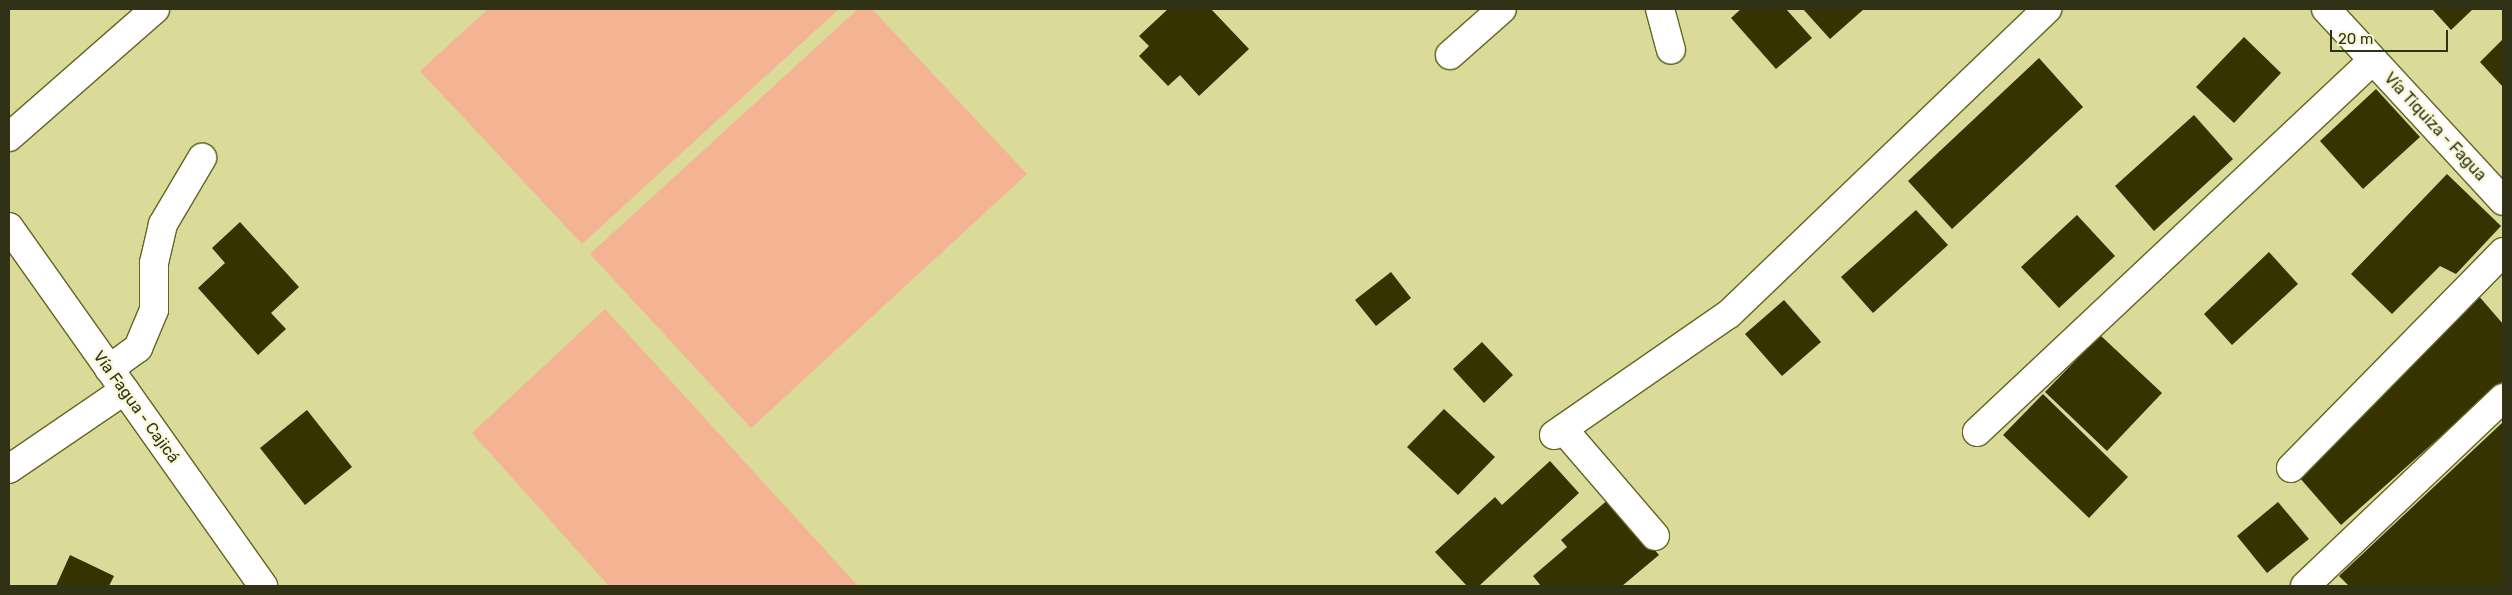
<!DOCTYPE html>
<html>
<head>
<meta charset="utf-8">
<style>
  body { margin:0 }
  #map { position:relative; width:2512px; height:595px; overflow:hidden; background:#dada99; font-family:Rubik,sans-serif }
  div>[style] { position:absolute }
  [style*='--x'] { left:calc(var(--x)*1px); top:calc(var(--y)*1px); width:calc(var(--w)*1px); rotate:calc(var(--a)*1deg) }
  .green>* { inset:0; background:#f4b392 }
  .building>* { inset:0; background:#353400 }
  .roads { filter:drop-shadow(1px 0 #656424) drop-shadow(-1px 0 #656424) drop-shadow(0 1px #656424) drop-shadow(0 -1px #656424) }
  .minor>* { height:28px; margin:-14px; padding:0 14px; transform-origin:14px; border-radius:14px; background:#fff }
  span { translate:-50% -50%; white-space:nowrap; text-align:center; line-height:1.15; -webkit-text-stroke:5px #f8f9d9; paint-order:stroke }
  .street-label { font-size:16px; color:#313116 }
  .frame { position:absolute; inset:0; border:10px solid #313116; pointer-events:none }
  .scale { position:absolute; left:2330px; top:30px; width:118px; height:22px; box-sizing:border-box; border:2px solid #313116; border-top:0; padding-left:6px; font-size:15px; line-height:18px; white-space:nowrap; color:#313116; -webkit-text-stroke:4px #f8f9d9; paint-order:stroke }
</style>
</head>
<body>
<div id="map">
  <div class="green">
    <i style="clip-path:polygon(488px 9px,839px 9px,582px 244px,420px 71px)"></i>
    <i style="clip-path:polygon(858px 9px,872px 9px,1027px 174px,751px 428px,590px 254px)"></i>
    <i style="clip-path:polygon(605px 309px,858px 586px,609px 586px,472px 433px)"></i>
  </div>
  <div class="building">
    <i style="clip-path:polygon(1168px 9px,1211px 9px,1249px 49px,1199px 96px,1180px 75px,1168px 86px,1139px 56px,1149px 46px,1139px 36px)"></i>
    <i style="clip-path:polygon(1741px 9px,1786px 9px,1812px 38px,1776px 69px,1731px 18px)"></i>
    <i style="clip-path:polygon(1803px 9px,1864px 9px,1830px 39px)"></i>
    <i style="clip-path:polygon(2432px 9px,2473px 9px,2451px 30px)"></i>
    <i style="clip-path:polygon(2244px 37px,2281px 73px,2234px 123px,2196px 87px)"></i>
    <i style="clip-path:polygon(2503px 39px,2503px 87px,2480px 62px)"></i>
    <i style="clip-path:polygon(2039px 58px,2083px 107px,1952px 229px,1908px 181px)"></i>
    <i style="clip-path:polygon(2376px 89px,2420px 137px,2363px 189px,2320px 141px)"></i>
    <i style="clip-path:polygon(2194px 115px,2233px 159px,2154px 231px,2115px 186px)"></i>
    <i style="clip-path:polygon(2447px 174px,2501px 226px,2456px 274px,2440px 266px,2392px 314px,2351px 274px)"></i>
    <i style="clip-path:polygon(1916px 210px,1948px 245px,1873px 313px,1841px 277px)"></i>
    <i style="clip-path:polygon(2077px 215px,2115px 256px,2059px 308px,2021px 267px)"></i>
    <i style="clip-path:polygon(240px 222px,299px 287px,271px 313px,286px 329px,258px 355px,198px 288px,225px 263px,212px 248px)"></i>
    <i style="clip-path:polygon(2269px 252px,2298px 284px,2232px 345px,2204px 314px)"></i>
    <i style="clip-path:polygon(1391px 272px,1411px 298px,1376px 326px,1355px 300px)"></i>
    <i style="clip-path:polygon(2471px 287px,2503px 324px,2503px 381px,2341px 525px,2292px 469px)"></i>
    <i style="clip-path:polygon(1784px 300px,1821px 342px,1782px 376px,1745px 334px)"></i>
    <i style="clip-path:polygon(2100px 335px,2162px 393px,2107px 451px,2045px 392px)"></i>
    <i style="clip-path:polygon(1482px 342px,1513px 375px,1484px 403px,1453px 369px)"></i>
    <i style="clip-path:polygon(2043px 394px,2128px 477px,2089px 518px,2003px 435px)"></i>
    <i style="clip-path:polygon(1444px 409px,1495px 457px,1458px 495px,1407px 447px)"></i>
    <i style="clip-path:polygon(307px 410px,352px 467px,305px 505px,260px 448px)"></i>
    <i style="clip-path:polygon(2503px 422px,2503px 586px,2349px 586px,2339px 576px)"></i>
    <i style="clip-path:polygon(1550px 461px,1579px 493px,1479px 586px,1467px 586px,1435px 552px,1495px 497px,1502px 505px)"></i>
    <i style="clip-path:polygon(1610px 498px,1659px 555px,1622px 586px,1541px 586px,1533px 576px,1567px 547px,1561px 540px)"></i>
    <i style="clip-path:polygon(2278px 502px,2309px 539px,2267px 573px,2237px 536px)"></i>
    <i style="clip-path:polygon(70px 555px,114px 576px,109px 586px,56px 586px)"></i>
  </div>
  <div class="roads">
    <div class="minor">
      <i style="--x:1660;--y:9;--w:42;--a:75"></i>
      <i style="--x:2326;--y:9;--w:261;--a:47.3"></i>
      <i style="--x:1450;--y:55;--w:69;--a:-41.5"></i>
      <i style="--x:9;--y:137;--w:194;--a:-41.2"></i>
      <i style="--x:9;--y:227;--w:440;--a:54.7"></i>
      <i style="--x:109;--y:369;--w:36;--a:-36"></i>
      <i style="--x:138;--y:348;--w:41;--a:-67.2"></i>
      <i style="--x:154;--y:310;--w:47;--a:-90"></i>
      <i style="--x:154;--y:263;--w:40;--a:-77"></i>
      <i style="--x:163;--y:224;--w:77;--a:-59.4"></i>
      <i style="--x:1563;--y:429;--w:141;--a:49.3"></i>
      <i style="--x:1977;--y:432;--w:543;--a:-43.21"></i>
      <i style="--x:1554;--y:435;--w:213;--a:-34.7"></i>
      <i style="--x:1729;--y:314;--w:441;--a:-43.8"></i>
      <i style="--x:2291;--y:468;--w:303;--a:-45.5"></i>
      <i style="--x:9;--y:469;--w:140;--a:-34.3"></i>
      <i style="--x:2305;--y:586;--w:273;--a:-43.5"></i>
    </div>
  </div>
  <div class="street-label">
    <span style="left:2435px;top:127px;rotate:47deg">Vía Tiquiza - Fagua</span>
    <span style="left:136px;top:407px;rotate:54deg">Vía Fagua - Cajicá</span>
  </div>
  <div class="frame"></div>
  <div class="scale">20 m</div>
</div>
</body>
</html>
